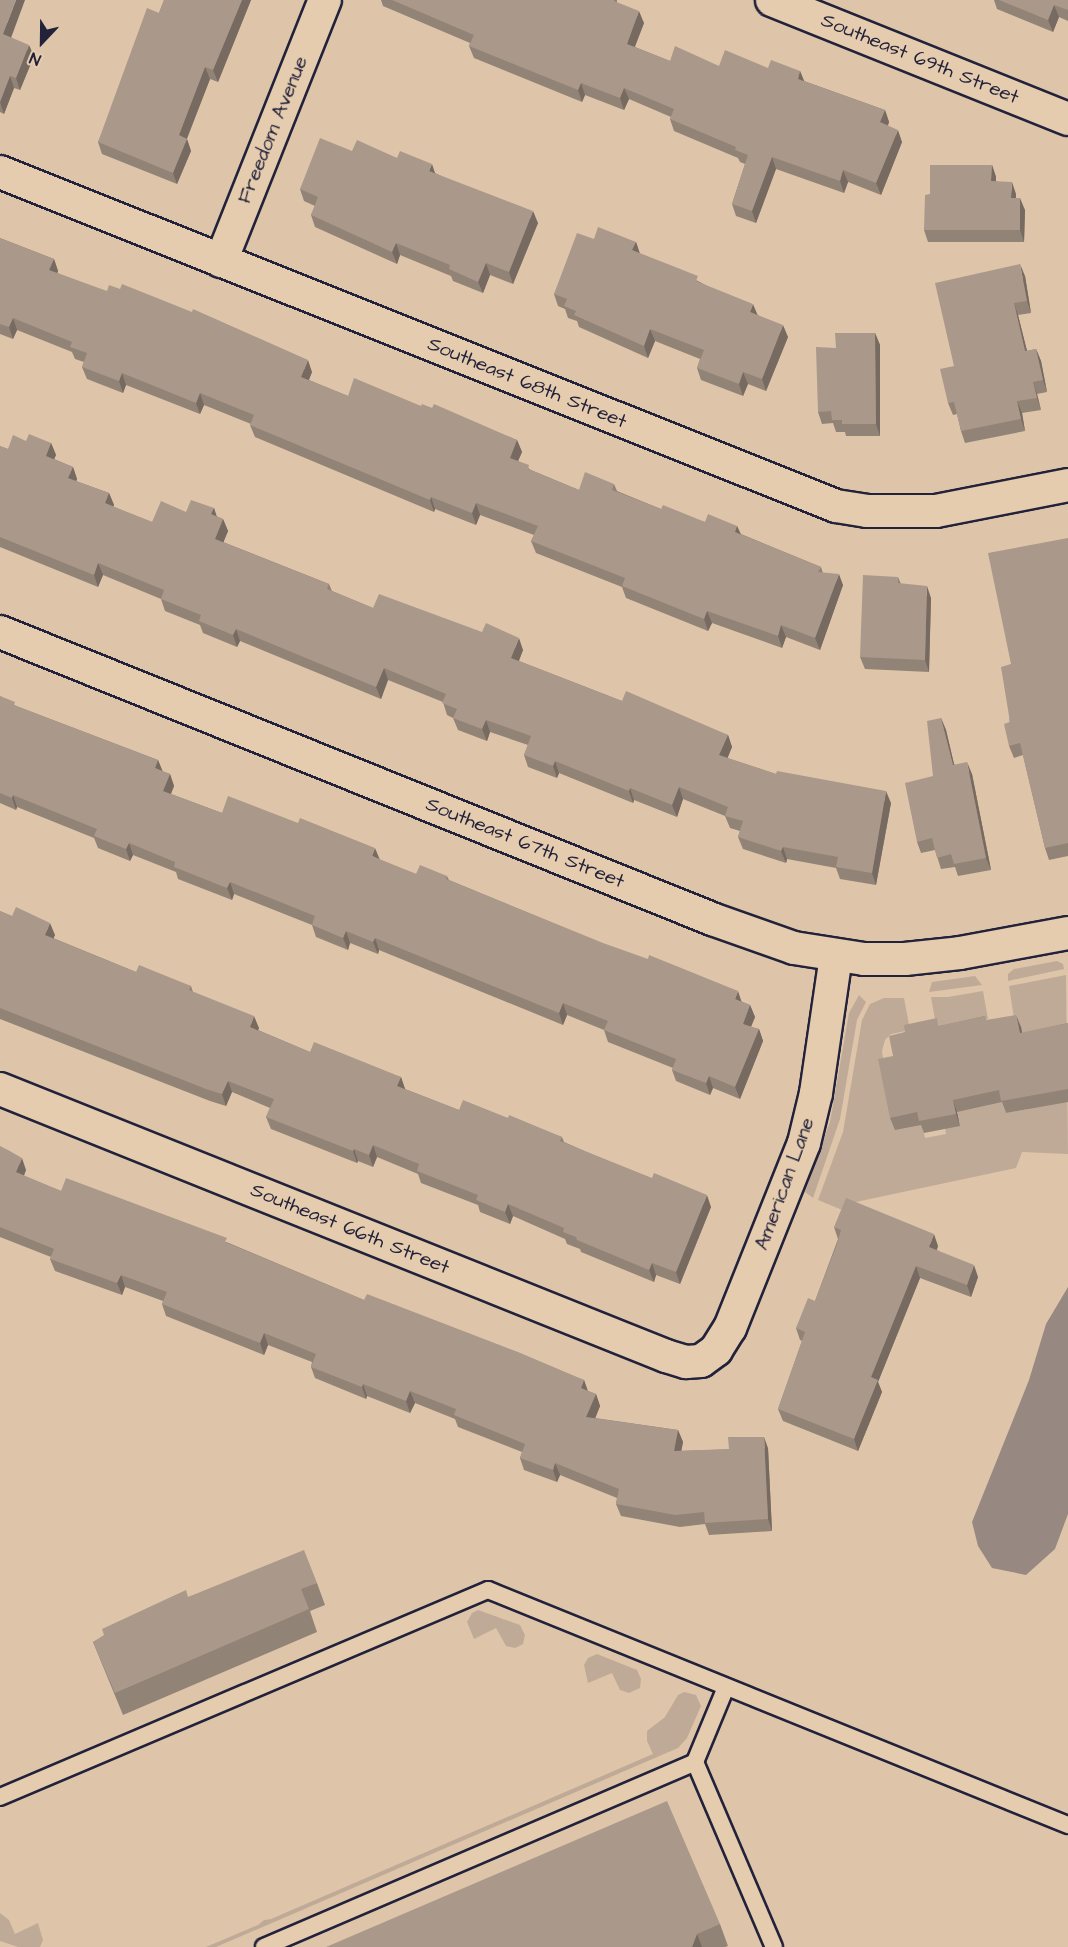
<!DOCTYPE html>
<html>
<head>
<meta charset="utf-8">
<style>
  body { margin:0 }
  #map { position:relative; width:1068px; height:1947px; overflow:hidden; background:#dec5a9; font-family:"Architects Daughter",sans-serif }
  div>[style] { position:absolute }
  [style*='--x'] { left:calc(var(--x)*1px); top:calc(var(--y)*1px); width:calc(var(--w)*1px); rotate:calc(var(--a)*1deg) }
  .green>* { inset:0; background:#bfaa97 }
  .water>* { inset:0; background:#988882 }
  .roads { filter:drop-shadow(2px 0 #22223b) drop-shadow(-2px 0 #22223b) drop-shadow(0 2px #22223b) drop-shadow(0 -2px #22223b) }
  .lane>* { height:16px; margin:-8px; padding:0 8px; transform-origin:8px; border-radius:8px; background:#e6ccae }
  .street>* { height:32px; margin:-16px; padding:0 16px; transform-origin:16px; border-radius:16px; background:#e6ccae }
  .wall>* { inset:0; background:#928377 }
  .shaded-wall>* { inset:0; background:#776a61 }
  .building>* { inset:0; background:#aa988a }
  span { translate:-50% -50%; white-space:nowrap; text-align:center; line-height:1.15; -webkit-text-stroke:5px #e6ccae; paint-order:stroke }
  .street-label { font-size:20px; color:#22223b }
  .north { position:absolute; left:12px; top:12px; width:60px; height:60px; -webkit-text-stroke:4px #e6ccae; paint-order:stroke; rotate:202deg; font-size:16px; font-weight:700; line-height:24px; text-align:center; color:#22223b }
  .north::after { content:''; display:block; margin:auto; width:21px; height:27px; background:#22223b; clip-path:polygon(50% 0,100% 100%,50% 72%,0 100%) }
</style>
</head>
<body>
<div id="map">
  <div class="green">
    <i style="clip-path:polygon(1057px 961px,1063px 964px,1064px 969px,1008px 981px,1008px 974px,1014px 969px)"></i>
    <i style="clip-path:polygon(1066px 975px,1068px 1154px,1022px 1152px,1016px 1168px,851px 1203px,847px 1212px,818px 1200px,843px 1132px,862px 1020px,870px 1004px,884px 998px,904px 998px,910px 1030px,891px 1034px,885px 1040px,882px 1051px,885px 1070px,922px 1124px,925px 1138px,946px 1134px,945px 1128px,960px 1125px,941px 1030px,937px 1031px,931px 997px,948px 997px,983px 991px,988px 1019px,975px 1022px,1006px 1113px,1028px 1109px,1009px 986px)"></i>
    <i style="clip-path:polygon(975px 976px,982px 985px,929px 992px,932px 982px)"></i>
    <i style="clip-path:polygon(859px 995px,866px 1002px,857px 1020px,840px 1119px,813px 1198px,805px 1192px,830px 1122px,849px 1013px)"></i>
    <i style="clip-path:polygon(478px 1610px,520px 1625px,525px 1635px,523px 1644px,515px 1648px,506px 1646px,496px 1628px,474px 1639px,467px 1622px,472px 1613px)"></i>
    <i style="clip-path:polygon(597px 1654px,637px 1670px,641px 1679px,640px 1688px,629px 1693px,620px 1690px,612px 1673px,588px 1683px,584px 1665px,588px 1658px)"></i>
    <i style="clip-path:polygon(684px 1692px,696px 1695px,701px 1706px,687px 1738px,678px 1748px,216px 1947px,206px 1947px,258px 1925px,264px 1920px,271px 1919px,653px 1754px,647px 1741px,647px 1731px,665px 1717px,678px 1695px)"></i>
    <i style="clip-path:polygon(0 1913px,9px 1920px,15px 1934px,38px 1923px,43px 1940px,40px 1947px,18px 1947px,0 1941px)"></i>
  </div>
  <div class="water">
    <i style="clip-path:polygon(1068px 1287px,1068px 1514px,1055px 1549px,1026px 1575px,992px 1568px,978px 1546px,972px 1522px,1029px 1380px,1046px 1324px)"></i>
  </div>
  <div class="roads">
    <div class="lane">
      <i style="--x:695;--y:1762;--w:201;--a:66.9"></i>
      <i style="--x:0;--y:1797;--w:530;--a:-22.99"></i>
      <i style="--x:488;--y:1590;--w:626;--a:22.06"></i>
      <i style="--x:264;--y:1947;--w:469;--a:-23.2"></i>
      <i style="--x:695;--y:1762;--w:81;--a:-67.5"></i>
    </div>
    <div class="street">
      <i style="--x:772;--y:0;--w:319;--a:21.9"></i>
      <i style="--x:0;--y:172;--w:900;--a:21.78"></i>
      <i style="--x:836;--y:506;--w:31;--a:9"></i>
      <i style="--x:867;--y:511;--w:69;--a:0"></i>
      <i style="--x:936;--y:511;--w:135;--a:-11.1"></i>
      <i style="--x:221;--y:261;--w:281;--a:-68.3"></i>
      <i style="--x:0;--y:632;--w:768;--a:21.95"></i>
      <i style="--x:712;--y:919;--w:87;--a:19.5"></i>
      <i style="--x:794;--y:948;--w:71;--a:8.9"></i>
      <i style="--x:864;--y:959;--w:41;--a:0"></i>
      <i style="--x:905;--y:959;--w:55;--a:-6.2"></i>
      <i style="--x:960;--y:953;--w:110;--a:-10.5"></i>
      <i style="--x:0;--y:1089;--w:718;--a:21.85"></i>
      <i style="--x:666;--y:1356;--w:21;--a:17"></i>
      <i style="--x:686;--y:1362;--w:15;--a:-4"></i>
      <i style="--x:701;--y:1361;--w:19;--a:-36"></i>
      <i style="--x:716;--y:1350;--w:26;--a:-58"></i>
      <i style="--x:730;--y:1328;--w:199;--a:-68.2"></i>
      <i style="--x:804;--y:1143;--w:51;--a:-76.5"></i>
      <i style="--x:816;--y:1093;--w:138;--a:-81.7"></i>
    </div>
  </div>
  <div class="wall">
    <i style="clip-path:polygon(0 0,11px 37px,34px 56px,20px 90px,14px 88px,4px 114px,0 112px)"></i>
    <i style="clip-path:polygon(164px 0,251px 0,218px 82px,210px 79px,187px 139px,191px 151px,177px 184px,102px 154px,98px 142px,159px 13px)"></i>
    <i style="clip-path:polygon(381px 0,617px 0,617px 3px,644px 23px,635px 47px,670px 61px,719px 66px,768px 68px,800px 71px,804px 81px,885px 110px,889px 122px,888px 126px,902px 142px,881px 195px,848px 182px,844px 193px,776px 169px,756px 223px,736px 216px,732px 204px,745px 164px,740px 162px,738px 158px,674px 131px,670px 119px,671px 117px,629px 99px,624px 110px,585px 95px,582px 102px,474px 58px,469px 46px,470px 43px,383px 6px)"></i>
    <i style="clip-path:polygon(994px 0,1068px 0,1068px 21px,1059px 17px,1053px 32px,997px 9px)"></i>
    <i style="clip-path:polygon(352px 151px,397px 158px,435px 173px,538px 223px,513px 284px,490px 275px,483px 293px,453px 281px,451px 276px,400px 255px,397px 264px,315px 227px,311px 215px,315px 206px,304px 201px,300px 189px)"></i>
    <i style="clip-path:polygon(992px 165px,996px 177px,996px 181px,1016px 194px,1016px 198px,1025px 210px,1024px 242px,928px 242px,924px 230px,930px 194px)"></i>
    <i style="clip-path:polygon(0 238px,54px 259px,58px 271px,57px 273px,312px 372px,309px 380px,348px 396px,421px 406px,432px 408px,517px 440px,522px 452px,518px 461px,531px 470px,579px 490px,614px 484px,617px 491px,661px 509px,705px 522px,737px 526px,741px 534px,821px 567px,823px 573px,843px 585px,820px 650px,786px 637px,782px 648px,712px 623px,708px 631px,626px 598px,622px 587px,536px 553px,531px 541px,534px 535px,480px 515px,476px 525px,435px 509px,434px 512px,255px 437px,250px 425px,251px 424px,204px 405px,200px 414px,126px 385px,123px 393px,87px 379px,82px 367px,84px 362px,75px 359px,72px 352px,17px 330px,13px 339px,0 334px)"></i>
    <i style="clip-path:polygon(594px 239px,636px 242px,640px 254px,700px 282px,758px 315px,788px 337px,766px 391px,748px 384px,743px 396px,701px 380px,697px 368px,700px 359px,655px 341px,648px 358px,579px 327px,577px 321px,568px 318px,565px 309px,558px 306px,554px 294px)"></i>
    <i style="clip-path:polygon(1025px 276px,1031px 313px,1018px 315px,1027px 351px,1036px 349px,1041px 361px,1047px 392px,1037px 394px,1041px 410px,1022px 413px,1025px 431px,965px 443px,961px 431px,957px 414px,953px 415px,948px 403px,954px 366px)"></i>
    <i style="clip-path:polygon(875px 333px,880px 345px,880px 436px,846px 436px,845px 432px,836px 432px,833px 423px,822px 424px,818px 412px,836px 348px)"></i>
    <i style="clip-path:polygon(26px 441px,51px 443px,56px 455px,54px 459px,73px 467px,77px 479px,76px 481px,109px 493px,114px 505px,113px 507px,152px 522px,186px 512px,214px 508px,216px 516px,223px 519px,228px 531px,223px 542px,329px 584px,332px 591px,373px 608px,523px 650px,519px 661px,622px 701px,728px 735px,732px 747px,727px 758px,776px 774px,891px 803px,876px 885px,840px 879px,836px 868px,787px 859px,786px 863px,743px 849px,738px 837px,740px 831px,730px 828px,725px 816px,683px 799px,677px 817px,634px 800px,633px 803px,559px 773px,557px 778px,528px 767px,524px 755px,528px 745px,490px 732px,487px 741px,458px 730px,453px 718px,447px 715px,443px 702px,388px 680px,381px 699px,240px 641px,237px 647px,203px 633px,200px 625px,165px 611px,161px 599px,103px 575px,98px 587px,0 547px,0 446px,8px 449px)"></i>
    <i style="clip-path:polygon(1068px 538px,1068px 856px,1049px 860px,1045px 848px,1023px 755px,1014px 758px,1009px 746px,1011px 664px)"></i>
    <i style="clip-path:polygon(898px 577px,901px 584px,931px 598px,929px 672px,865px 669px,860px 657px)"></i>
    <i style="clip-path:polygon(0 696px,16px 706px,158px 760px,162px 771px,170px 774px,174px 786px,171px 794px,222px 813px,379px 860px,416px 874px,447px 876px,449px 880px,750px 1005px,755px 1017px,751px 1027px,759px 1029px,763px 1041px,740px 1099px,713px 1088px,710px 1095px,676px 1081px,672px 1070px,673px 1068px,608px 1042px,604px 1030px,567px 1015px,563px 1025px,379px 950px,378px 954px,350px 943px,348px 950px,316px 937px,312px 925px,234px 894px,232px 900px,178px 879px,176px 872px,133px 855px,130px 861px,98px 848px,94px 838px,17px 807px,16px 810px,0 803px)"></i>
    <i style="clip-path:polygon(941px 718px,946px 730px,954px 764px,972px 774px,991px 870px,958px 876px,955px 867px,941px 869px,935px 850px,921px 853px,917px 842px,933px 776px)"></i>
    <i style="clip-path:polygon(0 911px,55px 935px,53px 938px,136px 972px,191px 986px,193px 992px,259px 1028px,258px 1030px,310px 1052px,401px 1077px,405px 1089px,459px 1110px,508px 1118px,562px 1137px,564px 1142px,711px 1207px,680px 1284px,656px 1275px,654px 1282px,581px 1252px,580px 1249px,567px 1244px,565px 1239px,513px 1216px,510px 1224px,480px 1212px,478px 1205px,421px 1183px,418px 1174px,377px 1157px,373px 1167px,358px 1161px,357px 1163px,271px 1129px,266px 1117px,270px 1108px,232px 1092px,226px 1106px,210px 1101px,0 1019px)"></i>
    <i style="clip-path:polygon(985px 1016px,986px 1020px,1021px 1027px,1022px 1033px,1068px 1023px,1068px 1102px,1006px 1113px,1002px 1102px,957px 1112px,960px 1126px,924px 1133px,921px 1125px,895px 1130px,890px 1118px,893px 1056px,905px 1032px,940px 1026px)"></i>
    <i style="clip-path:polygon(0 1146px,26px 1170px,24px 1176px,61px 1191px,229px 1243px,364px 1300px,584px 1380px,588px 1391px,596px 1394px,600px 1406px,595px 1418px,678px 1430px,683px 1442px,681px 1451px,768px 1448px,772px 1531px,709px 1535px,705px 1524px,680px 1527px,621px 1516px,616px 1504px,617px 1498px,560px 1475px,557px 1482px,524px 1470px,520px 1458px,522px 1452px,458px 1427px,455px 1419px,415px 1403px,410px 1413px,367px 1396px,366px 1399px,315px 1378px,311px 1367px,312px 1362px,268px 1345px,264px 1355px,166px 1316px,162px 1304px,163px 1301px,125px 1287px,122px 1295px,55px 1271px,50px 1259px,51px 1257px,0 1237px)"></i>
    <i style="clip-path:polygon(834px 1227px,938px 1246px,937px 1250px,978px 1277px,971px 1297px,920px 1278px,878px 1382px,882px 1392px,858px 1451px,783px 1421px,778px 1409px,802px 1341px,800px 1340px,796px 1328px,815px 1301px,838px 1239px)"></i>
    <i style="clip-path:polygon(317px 1583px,325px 1605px,310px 1611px,317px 1632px,123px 1715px,102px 1664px,93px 1642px,188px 1597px)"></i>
    <i style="clip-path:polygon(720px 1924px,728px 1946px,725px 1947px,326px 1947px)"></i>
  </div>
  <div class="shaded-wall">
    <i style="clip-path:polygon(16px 0,25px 0,8px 46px,3px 34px)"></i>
    <i style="clip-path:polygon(242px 0,251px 0,218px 82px,213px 70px)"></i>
    <i style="clip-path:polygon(1054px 5px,1059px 17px,1053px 32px,1048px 20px)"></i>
    <i style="clip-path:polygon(639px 11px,644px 23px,631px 56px,627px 44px)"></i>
    <i style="clip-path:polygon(29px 45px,34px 56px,20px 90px,16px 78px)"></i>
    <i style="clip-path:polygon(205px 67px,210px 79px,185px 143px,187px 139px,191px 151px,177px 184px,173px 173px,179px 135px)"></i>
    <i style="clip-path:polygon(800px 71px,805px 83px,798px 79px)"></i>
    <i style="clip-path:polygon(10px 76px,14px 88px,4px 114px,0 102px)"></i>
    <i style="clip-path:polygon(581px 83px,585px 95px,582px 102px,578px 90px)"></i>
    <i style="clip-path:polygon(624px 88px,629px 99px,624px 110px,620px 98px)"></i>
    <i style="clip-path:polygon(885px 110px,889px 122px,884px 134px,880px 122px)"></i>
    <i style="clip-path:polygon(898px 130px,902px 142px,881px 195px,876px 183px)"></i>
    <i style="clip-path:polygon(772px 157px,776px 169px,756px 223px,752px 211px)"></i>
    <i style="clip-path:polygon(432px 164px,436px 176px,429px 171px)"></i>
    <i style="clip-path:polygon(992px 165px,996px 177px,995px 193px,991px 181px)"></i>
    <i style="clip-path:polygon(843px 170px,848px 182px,844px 193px,840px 181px)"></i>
    <i style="clip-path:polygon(1012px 182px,1016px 194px,1015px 209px,1011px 198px)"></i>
    <i style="clip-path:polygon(1020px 198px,1025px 210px,1024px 242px,1020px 230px)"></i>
    <i style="clip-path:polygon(533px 211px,538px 223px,513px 284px,509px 272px)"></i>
    <i style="clip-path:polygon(636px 242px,640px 254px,632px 250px)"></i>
    <i style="clip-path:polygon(396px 243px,400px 255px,397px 264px,392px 252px)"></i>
    <i style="clip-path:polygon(54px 259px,58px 271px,54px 282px,49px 270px)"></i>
    <i style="clip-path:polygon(486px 263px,490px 275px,483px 293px,478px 282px)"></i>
    <i style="clip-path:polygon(1020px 264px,1025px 276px,1031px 313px,1027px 301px)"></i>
    <i style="clip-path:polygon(1014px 303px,1018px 315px,1030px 363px,1025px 351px)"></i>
    <i style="clip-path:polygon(753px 304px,758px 316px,750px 312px)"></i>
    <i style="clip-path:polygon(13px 318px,17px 330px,13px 339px,9px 327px)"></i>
    <i style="clip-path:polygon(783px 325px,788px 337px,766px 391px,762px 379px)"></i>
    <i style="clip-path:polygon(650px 329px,655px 341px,648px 358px,644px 346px)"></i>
    <i style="clip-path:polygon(875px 333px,880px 345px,880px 436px,876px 424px)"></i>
    <i style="clip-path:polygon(1036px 349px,1041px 361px,1047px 392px,1043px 380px)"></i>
    <i style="clip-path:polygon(308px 360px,312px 372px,305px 389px,301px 377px)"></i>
    <i style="clip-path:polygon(743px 372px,748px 384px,743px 396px,739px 384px)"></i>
    <i style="clip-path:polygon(122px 373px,126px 385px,123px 393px,119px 381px)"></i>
    <i style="clip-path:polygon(1033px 382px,1037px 394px,1041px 410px,1037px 398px)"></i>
    <i style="clip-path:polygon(200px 393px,204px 405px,200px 414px,196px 403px)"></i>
    <i style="clip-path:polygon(1017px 401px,1022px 413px,1025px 431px,1021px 419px)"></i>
    <i style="clip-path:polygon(517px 440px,522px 452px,514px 470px,510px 458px)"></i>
    <i style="clip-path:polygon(51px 443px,56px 455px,50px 468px,46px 456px)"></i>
    <i style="clip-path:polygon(73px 467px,77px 479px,73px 490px,68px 478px)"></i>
    <i style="clip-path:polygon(109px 493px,114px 505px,109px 515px,105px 503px)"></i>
    <i style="clip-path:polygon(431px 497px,435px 509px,434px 512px,430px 500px)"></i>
    <i style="clip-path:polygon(476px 503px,480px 515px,476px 525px,472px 513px)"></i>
    <i style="clip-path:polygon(214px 508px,218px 520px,211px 514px)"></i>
    <i style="clip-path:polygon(223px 519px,228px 531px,220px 551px,215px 539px)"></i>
    <i style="clip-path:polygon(737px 526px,742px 538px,735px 532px)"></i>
    <i style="clip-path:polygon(98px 563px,103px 575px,98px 587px,94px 575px)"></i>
    <i style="clip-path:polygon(839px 574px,843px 585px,820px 650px,815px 638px)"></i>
    <i style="clip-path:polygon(927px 586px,931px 598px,929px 672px,925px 660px)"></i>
    <i style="clip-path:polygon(707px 611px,712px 623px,708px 631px,704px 619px)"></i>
    <i style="clip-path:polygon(781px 625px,786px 637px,782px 648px,778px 636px)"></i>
    <i style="clip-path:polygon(236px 629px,240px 641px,237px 647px,233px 635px)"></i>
    <i style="clip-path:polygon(519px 638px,523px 650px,515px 670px,511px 658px)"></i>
    <i style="clip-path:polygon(384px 668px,388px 680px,381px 699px,376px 687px)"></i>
    <i style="clip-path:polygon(941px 718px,946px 730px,957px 777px,953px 765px)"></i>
    <i style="clip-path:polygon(486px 720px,490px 732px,487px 741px,482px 729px)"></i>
    <i style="clip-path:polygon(728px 735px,732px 747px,724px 767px,719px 755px)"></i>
    <i style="clip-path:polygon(158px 760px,163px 772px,155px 768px)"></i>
    <i style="clip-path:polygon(555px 761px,559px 773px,557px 778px,553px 766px)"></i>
    <i style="clip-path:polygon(967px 762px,972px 774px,991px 870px,986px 858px)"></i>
    <i style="clip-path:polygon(170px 774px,174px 786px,167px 803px,163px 791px)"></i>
    <i style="clip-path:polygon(679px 787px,683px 799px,677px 817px,672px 805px)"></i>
    <i style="clip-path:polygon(630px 788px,634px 800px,633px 803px,629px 791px)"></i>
    <i style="clip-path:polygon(886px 791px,891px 803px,876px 885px,872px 873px)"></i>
    <i style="clip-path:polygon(13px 795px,17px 807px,16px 810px,12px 798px)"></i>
    <i style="clip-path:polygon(129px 843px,133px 855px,130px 861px,126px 849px)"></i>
    <i style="clip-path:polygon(783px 847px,787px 859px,786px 863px,781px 851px)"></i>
    <i style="clip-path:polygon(375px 848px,380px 860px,372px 856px)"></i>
    <i style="clip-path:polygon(230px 882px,234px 894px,232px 900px,227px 888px)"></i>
    <i style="clip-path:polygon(50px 923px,55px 935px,50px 947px,45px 935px)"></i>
    <i style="clip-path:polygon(346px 931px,350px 943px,348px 950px,343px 938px)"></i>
    <i style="clip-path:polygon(375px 938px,379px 950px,378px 954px,373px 942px)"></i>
    <i style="clip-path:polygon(738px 991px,742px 1003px,735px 999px)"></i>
    <i style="clip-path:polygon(563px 1003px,567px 1015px,563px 1025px,559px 1013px)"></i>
    <i style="clip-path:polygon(750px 1005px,755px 1017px,747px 1036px,743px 1024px)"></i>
    <i style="clip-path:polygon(1016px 1015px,1021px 1027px,1024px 1045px,1020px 1033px)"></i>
    <i style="clip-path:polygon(254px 1016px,259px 1028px,254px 1039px,250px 1027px)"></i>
    <i style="clip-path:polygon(759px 1029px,763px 1041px,740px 1099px,735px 1087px)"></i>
    <i style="clip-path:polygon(709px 1076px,713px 1088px,710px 1095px,706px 1083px)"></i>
    <i style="clip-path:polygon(401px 1077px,405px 1089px,401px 1098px,397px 1086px)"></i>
    <i style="clip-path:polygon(228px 1081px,232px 1092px,226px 1106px,222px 1094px)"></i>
    <i style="clip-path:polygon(953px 1100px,957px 1112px,960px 1126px,956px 1114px)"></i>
    <i style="clip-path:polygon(373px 1145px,377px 1157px,373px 1167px,369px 1155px)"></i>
    <i style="clip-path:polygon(354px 1149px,358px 1161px,357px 1163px,353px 1151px)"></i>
    <i style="clip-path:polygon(22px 1158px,26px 1170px,20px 1184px,16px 1172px)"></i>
    <i style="clip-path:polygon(707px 1195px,711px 1207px,680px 1284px,676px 1272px)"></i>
    <i style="clip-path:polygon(508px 1204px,513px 1216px,510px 1224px,505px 1212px)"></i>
    <i style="clip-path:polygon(934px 1234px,938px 1246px,933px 1258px,929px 1247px)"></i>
    <i style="clip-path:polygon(652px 1263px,656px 1275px,654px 1282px,649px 1270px)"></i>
    <i style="clip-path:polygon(974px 1265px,978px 1277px,971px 1297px,967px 1285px)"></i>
    <i style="clip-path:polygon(916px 1266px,920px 1278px,878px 1382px,882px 1392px,858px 1451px,854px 1439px,871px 1377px)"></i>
    <i style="clip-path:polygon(121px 1275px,125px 1287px,122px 1295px,117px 1283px)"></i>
    <i style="clip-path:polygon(264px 1333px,268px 1345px,264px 1355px,260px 1343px)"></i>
    <i style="clip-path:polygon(584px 1380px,588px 1392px,581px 1388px)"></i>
    <i style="clip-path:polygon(363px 1384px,367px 1396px,366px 1399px,362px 1387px)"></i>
    <i style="clip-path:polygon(410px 1391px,415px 1403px,410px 1413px,406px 1401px)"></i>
    <i style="clip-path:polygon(596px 1394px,600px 1406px,591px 1429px,586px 1417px)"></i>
    <i style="clip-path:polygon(678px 1430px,683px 1442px,679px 1463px,674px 1451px)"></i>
    <i style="clip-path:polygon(764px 1437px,768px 1448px,772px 1531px,768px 1519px)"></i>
    <i style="clip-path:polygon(555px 1463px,560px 1475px,557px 1482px,553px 1470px)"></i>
    <i style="clip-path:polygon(697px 1934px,702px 1947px,692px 1947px)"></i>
  </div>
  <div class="building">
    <i style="clip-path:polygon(0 0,16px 0,3px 34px,29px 45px,16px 78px,10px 76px,0 102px)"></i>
    <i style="clip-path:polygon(164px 0,242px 0,213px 70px,205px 67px,179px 135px,187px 139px,173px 173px,98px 142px,147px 8px,159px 13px)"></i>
    <i style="clip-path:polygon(392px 0,614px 0,614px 1px,639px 11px,627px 44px,670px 61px,675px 46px,719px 66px,725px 50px,768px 68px,771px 60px,800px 71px,798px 79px,885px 110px,880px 122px,898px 130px,876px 183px,843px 170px,840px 181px,772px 157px,752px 211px,732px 204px,748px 155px,735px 150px,736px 147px,670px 119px,674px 109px,624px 88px,620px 98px,581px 83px,578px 90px,469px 46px,474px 35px)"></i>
    <i style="clip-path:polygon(999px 0,1068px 0,1068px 10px,1054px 5px,1048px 20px)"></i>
    <i style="clip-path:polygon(320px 138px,352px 151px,357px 140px,397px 158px,400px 151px,432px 164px,429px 171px,533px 211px,509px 272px,486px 263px,478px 282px,449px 269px,450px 265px,396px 243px,392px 252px,311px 215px,318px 197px,300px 189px)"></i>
    <i style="clip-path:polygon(930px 165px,992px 165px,991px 181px,1012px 182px,1011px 198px,1020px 198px,1020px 230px,924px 230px,925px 195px,930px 194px)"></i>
    <i style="clip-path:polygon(598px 227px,636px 242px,632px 250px,698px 276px,696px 281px,753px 304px,750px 312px,783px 325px,762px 379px,743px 372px,739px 384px,697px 368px,704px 350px,650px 329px,644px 346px,574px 315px,576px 311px,564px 306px,567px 299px,554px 294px,577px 233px,594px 239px)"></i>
    <i style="clip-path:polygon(0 238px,54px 259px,49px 270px,107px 291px,109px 285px,120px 289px,122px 284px,192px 312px,193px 309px,308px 360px,301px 377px,348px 396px,354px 378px,421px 406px,422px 404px,432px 408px,434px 404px,517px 440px,510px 458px,529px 465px,528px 469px,579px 490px,585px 472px,614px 484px,612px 490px,661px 509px,663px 505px,705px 522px,708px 514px,737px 526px,735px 532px,821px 567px,818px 572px,839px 574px,815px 638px,781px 625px,778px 636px,707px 611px,704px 619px,622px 586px,625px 578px,531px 541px,538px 526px,476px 503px,472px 513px,431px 497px,430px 500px,250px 425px,254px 415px,200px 393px,196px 403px,122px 373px,119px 381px,82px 367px,87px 353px,70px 347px,72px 342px,13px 318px,9px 327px,0 324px)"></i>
    <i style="clip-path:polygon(1020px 264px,1027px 301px,1014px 303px,1025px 351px,1036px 349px,1043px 380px,1033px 382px,1037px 398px,1017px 401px,1021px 419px,961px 431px,954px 402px,948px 403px,940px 369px,954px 366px,935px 283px)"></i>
    <i style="clip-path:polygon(835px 333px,875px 333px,876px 424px,842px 424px,842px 420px,832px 420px,831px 411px,818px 412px,816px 347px,836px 348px)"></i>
    <i style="clip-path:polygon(29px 434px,51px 443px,46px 456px,73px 467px,68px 478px,109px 493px,105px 503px,152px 522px,161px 501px,186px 512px,191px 500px,214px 508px,211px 514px,223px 519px,215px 539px,329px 584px,327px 589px,373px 608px,379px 594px,482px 632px,486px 623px,519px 638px,511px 658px,622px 701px,626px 691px,728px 735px,719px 755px,776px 774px,777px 771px,886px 791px,872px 873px,836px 867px,838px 857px,783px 847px,781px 851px,738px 837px,743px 821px,725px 816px,728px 807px,679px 787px,672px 805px,630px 788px,629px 791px,555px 761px,553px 766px,524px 755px,531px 736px,486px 720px,482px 729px,453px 718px,457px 709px,442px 703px,446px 694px,384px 668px,376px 687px,236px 629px,233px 635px,199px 621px,201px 615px,161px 599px,164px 590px,98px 563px,94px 575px,0 537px,0 446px,8px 449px,13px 435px,26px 441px)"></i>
    <i style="clip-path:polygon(1068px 538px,1068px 843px,1045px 848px,1020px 743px,1009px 746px,1004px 724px,1010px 722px,1001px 667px,1011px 664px,988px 553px)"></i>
    <i style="clip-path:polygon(863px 575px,898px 577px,898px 583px,927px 586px,925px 660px,860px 657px)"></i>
    <i style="clip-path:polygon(0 696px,15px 702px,14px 705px,158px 760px,155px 768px,170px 774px,163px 791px,222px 813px,228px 796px,298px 823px,300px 818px,375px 848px,372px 856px,416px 874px,420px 865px,447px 876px,446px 879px,603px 943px,648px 959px,649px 955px,738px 991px,735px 999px,750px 1005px,743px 1024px,759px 1029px,735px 1087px,709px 1076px,706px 1083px,672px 1070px,676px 1059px,604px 1030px,608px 1021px,563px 1003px,559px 1013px,375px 938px,373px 942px,346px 931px,343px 938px,312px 925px,315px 916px,230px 882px,227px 888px,174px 867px,175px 862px,129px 843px,126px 849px,94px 836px,97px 829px,13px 795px,12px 798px,0 793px)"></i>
    <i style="clip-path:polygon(941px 718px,953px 765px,967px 762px,986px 858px,954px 864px,951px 854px,937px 858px,932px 838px,917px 842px,905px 783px,933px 776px,927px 721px)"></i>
    <i style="clip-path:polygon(16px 907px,50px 923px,45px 935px,136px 972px,139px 965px,191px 986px,189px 990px,254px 1016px,250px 1027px,310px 1052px,314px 1042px,401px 1077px,397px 1086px,459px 1110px,463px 1100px,508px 1118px,509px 1115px,562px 1137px,560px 1141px,652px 1178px,654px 1173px,707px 1195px,676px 1272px,652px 1263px,649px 1270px,577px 1240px,576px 1237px,563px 1232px,564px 1228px,508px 1204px,505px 1212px,476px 1200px,478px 1195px,417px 1171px,419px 1164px,373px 1145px,369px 1155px,354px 1149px,353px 1151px,266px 1117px,274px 1099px,228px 1081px,222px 1094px,206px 1089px,0 1008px,0 911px,12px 916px)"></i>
    <i style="clip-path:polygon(1016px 1015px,1020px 1033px,1068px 1023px,1068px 1089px,1001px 1101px,999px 1090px,953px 1100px,956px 1114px,919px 1121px,917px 1112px,890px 1118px,878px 1059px,893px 1056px,889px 1036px,905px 1032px,904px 1025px,937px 1018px,938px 1026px,985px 1016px,986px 1020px)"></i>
    <i style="clip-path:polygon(0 1146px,8px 1150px,22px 1158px,16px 1172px,61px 1191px,66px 1178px,227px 1238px,225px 1242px,364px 1300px,367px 1294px,518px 1352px,584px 1380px,581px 1388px,596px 1394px,586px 1417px,678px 1430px,674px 1451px,729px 1449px,728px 1437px,764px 1437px,768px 1519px,705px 1523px,704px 1512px,675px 1515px,616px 1504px,619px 1489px,555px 1463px,553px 1470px,520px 1458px,525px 1444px,454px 1415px,456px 1409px,410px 1391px,406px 1401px,363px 1384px,362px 1387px,311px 1367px,316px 1354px,264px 1333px,260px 1343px,162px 1304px,167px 1292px,121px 1275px,117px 1283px,50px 1259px,54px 1249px,0 1227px)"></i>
    <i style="clip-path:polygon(846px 1198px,934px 1234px,929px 1247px,974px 1265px,967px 1285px,916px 1266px,871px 1377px,878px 1380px,854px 1439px,778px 1409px,805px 1332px,796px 1328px,808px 1298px,815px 1301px,836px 1247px,841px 1230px,834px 1227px)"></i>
    <i style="clip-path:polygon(304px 1550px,317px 1583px,301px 1589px,309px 1609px,115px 1693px,93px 1642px,104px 1635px,102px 1629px,186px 1590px,188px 1597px)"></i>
    <i style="clip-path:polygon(667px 1801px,720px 1924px,697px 1934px,692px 1947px,326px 1947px)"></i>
  </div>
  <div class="street-label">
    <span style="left:920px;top:59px;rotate:22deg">Southeast 69th Street</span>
    <span style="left:273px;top:130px;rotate:-68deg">Freedom Avenue</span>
    <span style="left:527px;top:383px;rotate:22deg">Southeast 68th Street</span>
    <span style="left:525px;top:843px;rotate:22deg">Southeast 67th Street</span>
    <span style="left:785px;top:1184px;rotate:-70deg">American Lane</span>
    <span style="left:350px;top:1229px;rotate:22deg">Southeast 66th Street</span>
  </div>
  <div class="north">N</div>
</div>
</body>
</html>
